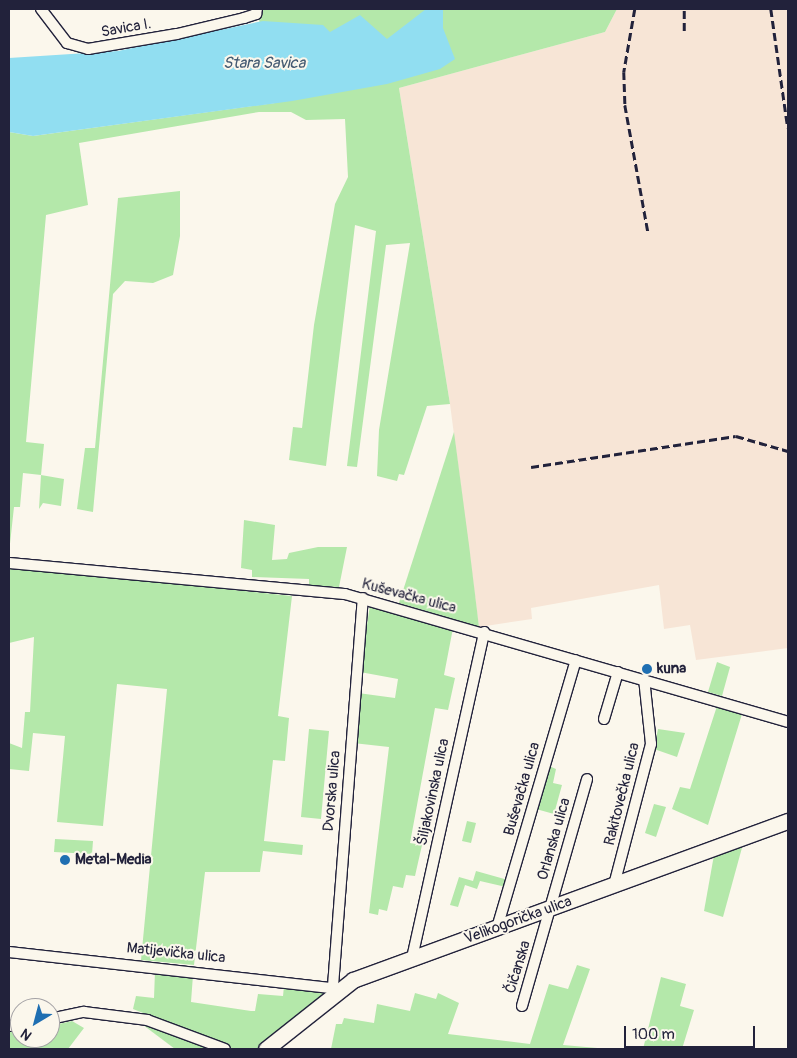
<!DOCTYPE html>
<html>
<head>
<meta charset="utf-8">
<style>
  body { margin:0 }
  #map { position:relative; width:797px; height:1058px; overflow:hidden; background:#fbf7ec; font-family:Pangolin,sans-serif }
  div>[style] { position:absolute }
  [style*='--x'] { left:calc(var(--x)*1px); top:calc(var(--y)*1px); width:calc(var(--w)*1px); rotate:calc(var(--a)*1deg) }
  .built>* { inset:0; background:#f7e5d6 }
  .green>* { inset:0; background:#b4e8aa }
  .water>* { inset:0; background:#91def1 }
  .roads { filter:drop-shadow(1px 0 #22223b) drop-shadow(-1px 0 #22223b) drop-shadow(0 1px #22223b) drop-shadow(0 -1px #22223b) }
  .street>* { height:10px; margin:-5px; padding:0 5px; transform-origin:5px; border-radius:5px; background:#fbf7ec }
  .secondary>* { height:15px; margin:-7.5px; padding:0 7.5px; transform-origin:7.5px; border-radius:7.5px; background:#fbf7ec }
  .rail>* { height:2.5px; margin-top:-1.25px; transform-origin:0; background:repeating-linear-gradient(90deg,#22223b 0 8px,transparent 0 12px) }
  .dots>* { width:14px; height:14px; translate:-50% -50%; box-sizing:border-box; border:2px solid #fbf7ec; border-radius:50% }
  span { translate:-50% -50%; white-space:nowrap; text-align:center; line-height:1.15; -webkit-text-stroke:4px #fbf7ec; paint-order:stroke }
  .street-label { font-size:15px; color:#22223b }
  .poi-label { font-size:15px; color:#22223b; font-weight:700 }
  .left { translate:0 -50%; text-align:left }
  .water-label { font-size:16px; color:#435a72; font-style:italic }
  .frame { position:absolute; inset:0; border:10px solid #22223b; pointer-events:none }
  .north { position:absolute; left:10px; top:998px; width:50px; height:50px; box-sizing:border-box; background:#fbf7ec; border:1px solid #a4a2a5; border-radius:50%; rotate:217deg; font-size:14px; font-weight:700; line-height:20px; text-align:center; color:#22223b }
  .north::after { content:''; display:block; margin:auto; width:18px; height:22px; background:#1f6fb2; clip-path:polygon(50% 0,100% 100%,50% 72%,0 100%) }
  .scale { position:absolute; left:624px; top:1026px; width:131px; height:22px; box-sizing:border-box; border:2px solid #22223b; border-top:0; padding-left:6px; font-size:15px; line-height:18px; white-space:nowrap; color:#22223b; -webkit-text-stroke:4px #fbf7ec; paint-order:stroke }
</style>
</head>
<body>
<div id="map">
  <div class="built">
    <i style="clip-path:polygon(617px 9px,788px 9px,788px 648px,696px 660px,690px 625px,664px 629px,659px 585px,531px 608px,532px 619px,479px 627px,450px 404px,399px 88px,605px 32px)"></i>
  </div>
  <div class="green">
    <i style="clip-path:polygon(257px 9px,617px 9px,605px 32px,399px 88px,450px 404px,427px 406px,404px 475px,399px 474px,397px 481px,377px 476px,379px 430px,410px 243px,386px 245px,357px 467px,347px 466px,376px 231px,355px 225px,326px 466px,289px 460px,293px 427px,302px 428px,314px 325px,335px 204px,348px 177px,345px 119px,306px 120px,291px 112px,259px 112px,79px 143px,88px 205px,46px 215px,26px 442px,44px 444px,41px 475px,64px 479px,61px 506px,43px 503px,39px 509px,41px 475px,23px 473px,20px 507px,14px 507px,9px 553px,9px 132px,33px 136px,275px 103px)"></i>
    <i style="clip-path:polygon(180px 191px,180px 236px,173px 275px,153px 283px,125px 281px,113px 294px,93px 512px,77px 509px,85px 448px,95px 448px,118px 198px)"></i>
    <i style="clip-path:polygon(454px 432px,469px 545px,479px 627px,399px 603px)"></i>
    <i style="clip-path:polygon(244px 520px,275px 525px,272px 560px,287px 559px,289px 553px,318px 547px,347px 547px,339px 587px,309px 586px,309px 579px,252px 577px,252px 570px,241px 568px)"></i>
    <i style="clip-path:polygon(9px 566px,292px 596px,278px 716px,289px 718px,285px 761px,273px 760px,264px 841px,303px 845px,302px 855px,263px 851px,260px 872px,205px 872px,194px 965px,141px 960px,167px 689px,117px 684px,103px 826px,57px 822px,65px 736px,33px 733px,29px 771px,9px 769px,9px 743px,22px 748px,25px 712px,30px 712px,34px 637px,9px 643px)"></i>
    <i style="clip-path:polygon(370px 605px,453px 628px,444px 675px,455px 678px,448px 710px,435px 708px,410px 843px,422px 845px,415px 876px,406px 875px,403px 888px,393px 886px,387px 911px,379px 909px,378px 915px,369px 913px,389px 747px,353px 743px,358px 693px,395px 698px,398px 679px,360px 672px)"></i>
    <i style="clip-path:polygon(717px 662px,730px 667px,722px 696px,708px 692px)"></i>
    <i style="clip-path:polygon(717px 706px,742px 714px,708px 825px,672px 809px,680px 787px,690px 789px)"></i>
    <i style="clip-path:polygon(309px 729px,329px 731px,321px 819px,301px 817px)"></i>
    <i style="clip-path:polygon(658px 729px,685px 733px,677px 757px,654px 749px)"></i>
    <i style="clip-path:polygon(549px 766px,556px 769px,553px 783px,562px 785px,554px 814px,536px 809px)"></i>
    <i style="clip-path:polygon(654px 804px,666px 807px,656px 837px,645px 833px)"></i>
    <i style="clip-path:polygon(467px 821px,476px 823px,471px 843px,462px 841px)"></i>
    <i style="clip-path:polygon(55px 839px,93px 841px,92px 854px,54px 852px)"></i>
    <i style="clip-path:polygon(743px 844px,723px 917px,704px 911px,714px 855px)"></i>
    <i style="clip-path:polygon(476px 871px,508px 880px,506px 887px,480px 881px,477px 889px,465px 885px,458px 907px,450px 905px,459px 877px,473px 881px)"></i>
    <i style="clip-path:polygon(577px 965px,590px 969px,563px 1045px,609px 1049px,331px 1049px,336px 1024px,342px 1024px,344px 1018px,374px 1023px,377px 1004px,410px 1011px,415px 993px,436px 999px,438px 993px,459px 1003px,448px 1034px,530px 1044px,549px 984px,568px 989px)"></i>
    <i style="clip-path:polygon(155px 971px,193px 975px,191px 1002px,251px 1011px,255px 1011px,258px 994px,283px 996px,284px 986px,329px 993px,257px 1049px,234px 1049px,133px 1009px,136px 996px,154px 998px)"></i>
    <i style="clip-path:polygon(661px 977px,686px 984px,680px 1006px,694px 1010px,682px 1049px,643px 1049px)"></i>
    <i style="clip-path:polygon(72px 1021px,84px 1028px,68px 1049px,9px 1049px,9px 1031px,20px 1030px,20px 1038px,50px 1038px,50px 1026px)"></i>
    <i style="clip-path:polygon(143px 1025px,188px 1039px,213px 1049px,175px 1049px)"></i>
  </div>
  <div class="water">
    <i style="clip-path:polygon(426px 9px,443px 9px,443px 28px,455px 59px,440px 69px,387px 84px,292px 101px,33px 136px,9px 132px,9px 58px,118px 51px,263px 21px,323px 25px,330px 32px,360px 15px,387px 39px)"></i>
  </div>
  <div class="roads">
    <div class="street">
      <i style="--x:41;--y:9;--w:43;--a:52.6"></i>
      <i style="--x:67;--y:43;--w:22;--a:16"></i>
      <i style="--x:88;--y:49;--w:90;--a:-9.6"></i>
      <i style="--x:177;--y:34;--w:69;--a:-13.4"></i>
      <i style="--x:244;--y:18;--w:13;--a:-18"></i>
      <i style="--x:256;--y:14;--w:5;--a:-79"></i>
      <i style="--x:9;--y:563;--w:337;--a:5.3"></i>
      <i style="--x:345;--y:594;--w:461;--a:16.1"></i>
      <i style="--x:604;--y:719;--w:49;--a:-73.4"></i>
      <i style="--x:614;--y:885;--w:146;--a:-75.3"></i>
      <i style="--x:651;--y:744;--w:65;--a:-96.1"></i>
      <i style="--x:497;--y:928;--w:279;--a:-73.6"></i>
      <i style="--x:9;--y:952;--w:330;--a:6.4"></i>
      <i style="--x:412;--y:958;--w:334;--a:-77.5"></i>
      <i style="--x:333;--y:986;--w:389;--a:-85.6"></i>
      <i style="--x:522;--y:1006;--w:236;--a:-74"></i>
      <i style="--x:50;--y:1019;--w:35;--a:-12"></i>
      <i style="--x:84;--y:1012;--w:64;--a:7.2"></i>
      <i style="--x:147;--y:1020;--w:83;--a:20.4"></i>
      <i style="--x:9;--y:1026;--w:11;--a:-5"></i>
    </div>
    <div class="secondary">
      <i style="--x:266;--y:1049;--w:111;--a:-38.4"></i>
      <i style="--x:353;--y:980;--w:463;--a:-20.1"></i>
    </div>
  </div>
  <div class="rail">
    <i style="--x:635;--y:9;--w:64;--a:99.9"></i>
    <i style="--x:624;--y:72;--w:33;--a:88"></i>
    <i style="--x:625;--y:105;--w:129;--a:79.7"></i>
    <i style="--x:771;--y:9;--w:120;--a:81.9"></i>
    <i style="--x:684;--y:31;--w:22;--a:-90"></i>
    <i style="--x:531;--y:467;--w:207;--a:-8.6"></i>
    <i style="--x:736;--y:436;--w:54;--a:16.1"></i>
  </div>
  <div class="dots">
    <i style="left:647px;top:669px;background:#1f6fb2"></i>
    <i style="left:65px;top:860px;background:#1f6fb2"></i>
  </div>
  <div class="street-label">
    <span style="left:126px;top:28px;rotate:-10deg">Savica I.</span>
    <span style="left:409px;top:596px;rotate:15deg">Kuševačka ulica</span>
    <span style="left:522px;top:789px;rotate:-74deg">Buševačka ulica</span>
    <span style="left:332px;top:791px;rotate:-85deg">Dvorska ulica</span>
    <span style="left:433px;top:792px;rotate:-78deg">Šiljakovinska ulica</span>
    <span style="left:622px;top:794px;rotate:-76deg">Rakitovečka ulica</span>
    <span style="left:554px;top:839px;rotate:-74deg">Orlanska ulica</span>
    <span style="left:518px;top:920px;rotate:-20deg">Velikogorička ulica</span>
    <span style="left:176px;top:953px;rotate:6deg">Matijevička ulica</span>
    <span style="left:518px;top:967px;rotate:-73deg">Čičanska</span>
  </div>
  <div class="poi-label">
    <span class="left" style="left:657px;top:669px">kuna</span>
    <span class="left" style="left:75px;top:860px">Metal-Media</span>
  </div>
  <div class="water-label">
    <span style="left:264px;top:63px">Stara Savica</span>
  </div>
  <div class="frame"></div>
  <div class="north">N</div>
  <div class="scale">100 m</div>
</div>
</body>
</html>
